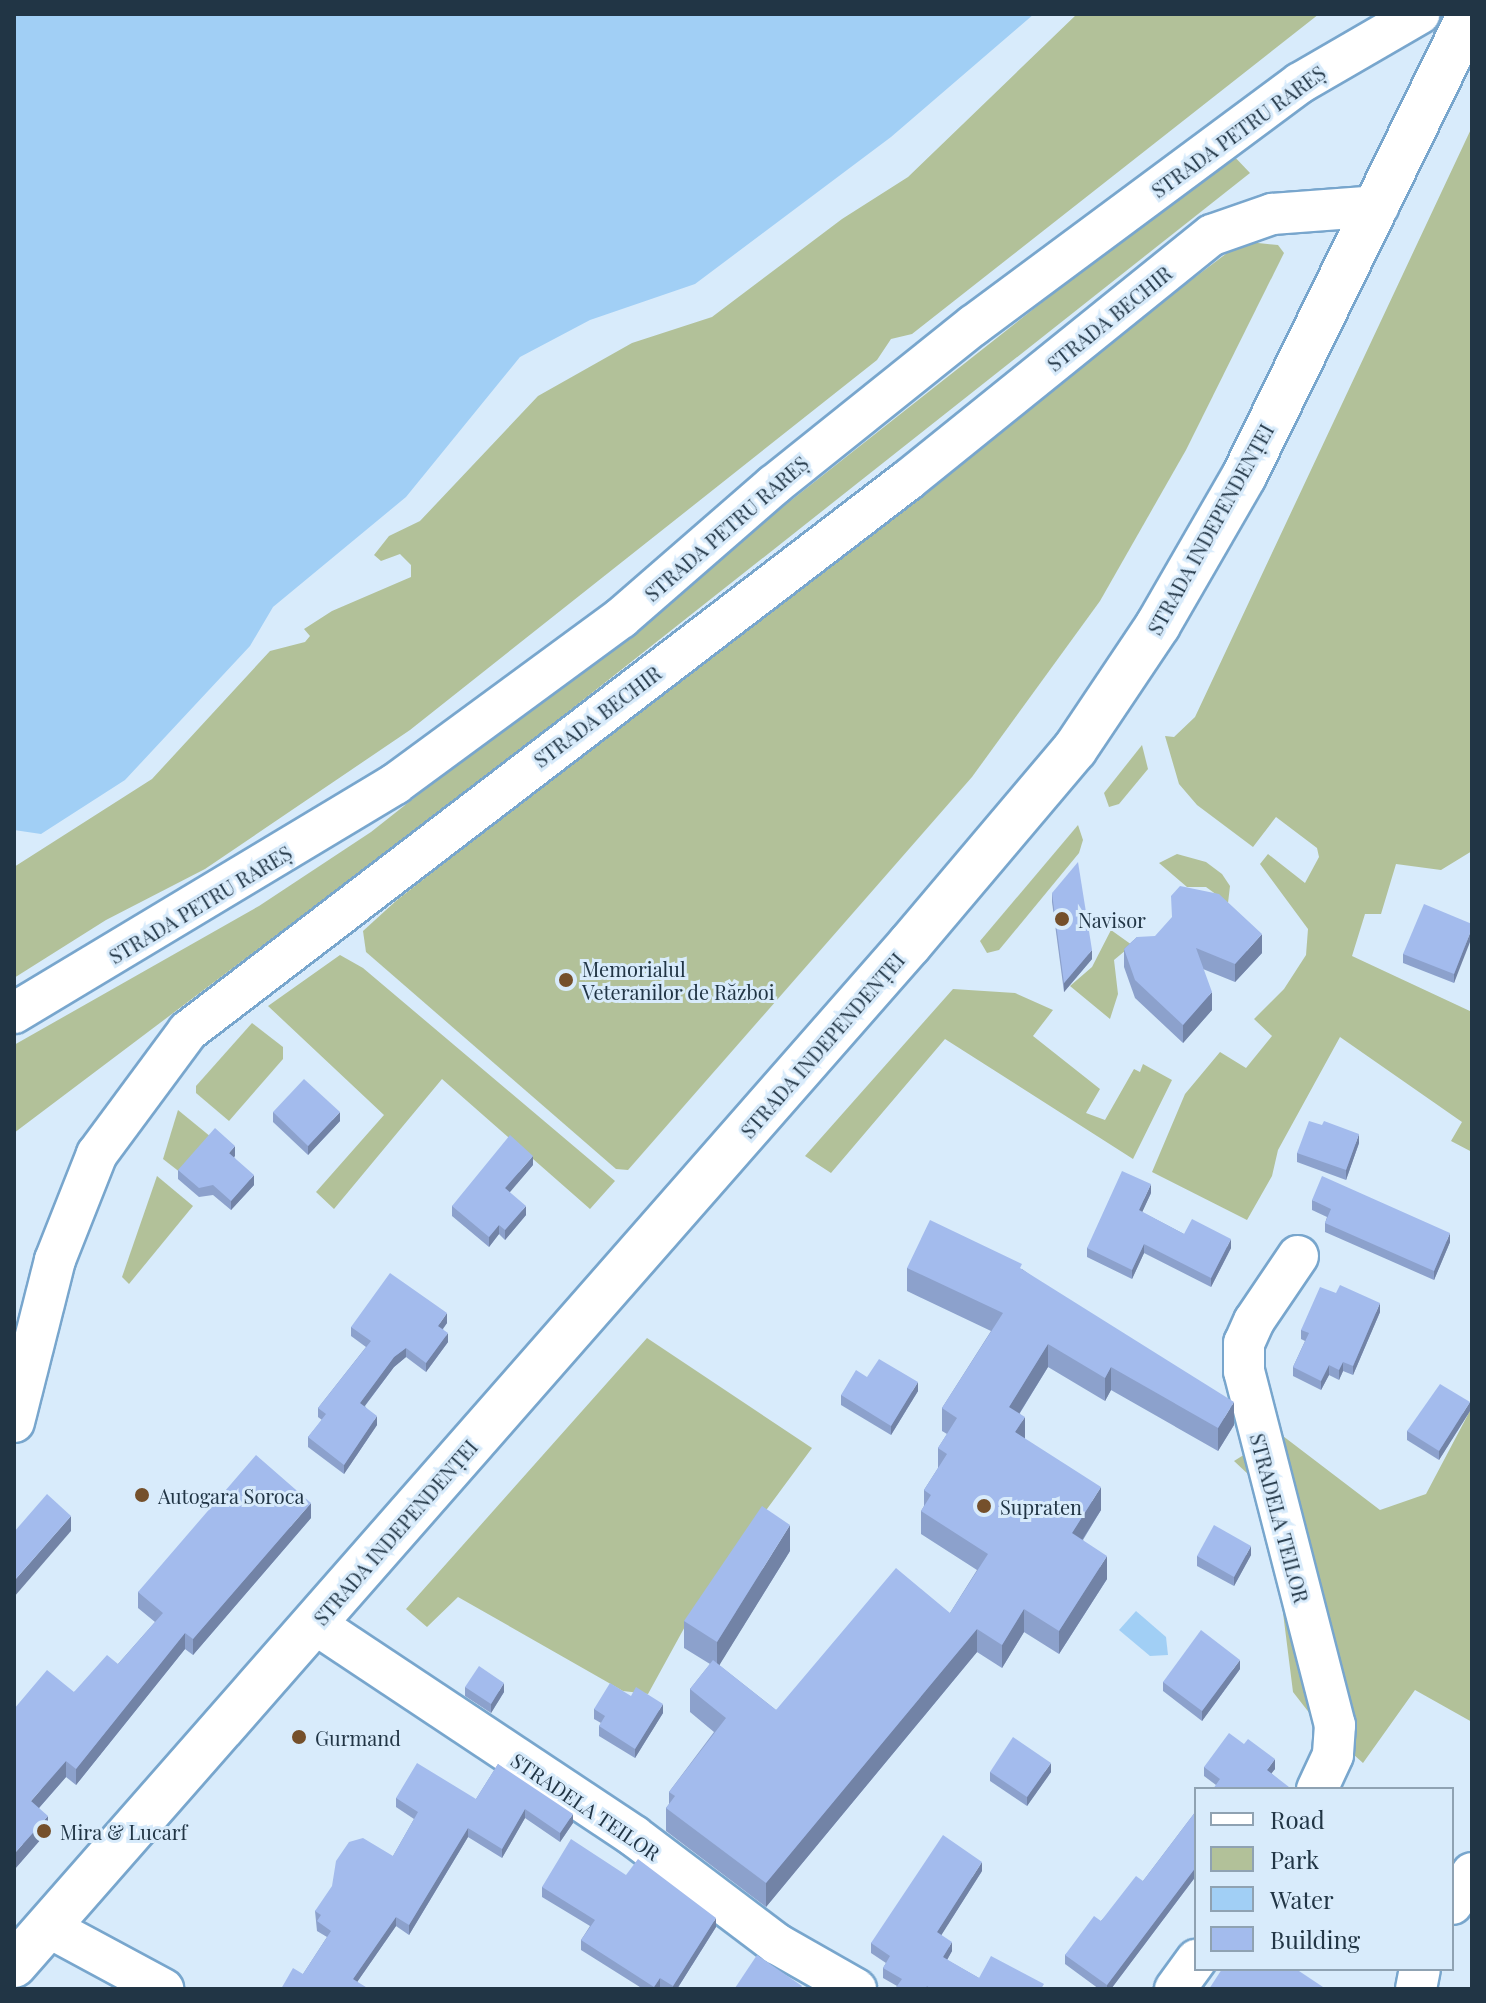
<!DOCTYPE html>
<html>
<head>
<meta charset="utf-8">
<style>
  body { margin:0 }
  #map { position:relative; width:1486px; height:2003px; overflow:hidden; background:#d8ebfb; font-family:"Playfair Display",serif }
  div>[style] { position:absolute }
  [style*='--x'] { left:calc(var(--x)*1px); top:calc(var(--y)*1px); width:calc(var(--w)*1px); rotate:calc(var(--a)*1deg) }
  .green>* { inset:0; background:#b2c199 }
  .water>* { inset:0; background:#a1cff5 }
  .roads { filter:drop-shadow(2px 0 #78a6cd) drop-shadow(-2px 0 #78a6cd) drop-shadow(0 2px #78a6cd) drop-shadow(0 -2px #78a6cd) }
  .street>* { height:40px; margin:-20px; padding:0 20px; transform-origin:20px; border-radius:20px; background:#fff }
  .secondary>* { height:44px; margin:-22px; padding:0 22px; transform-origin:22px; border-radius:22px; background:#fff }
  .wall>* { inset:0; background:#8ca1cc }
  .shaded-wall>* { inset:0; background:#7283a6 }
  .building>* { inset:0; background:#a3bbed }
  .dots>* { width:22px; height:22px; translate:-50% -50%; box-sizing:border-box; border:4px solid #d8ebfb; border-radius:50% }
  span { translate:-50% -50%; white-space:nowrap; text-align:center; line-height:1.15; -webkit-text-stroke:6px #d8ebfb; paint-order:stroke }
  .street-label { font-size:20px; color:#213545 }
  .poi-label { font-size:20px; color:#213545 }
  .left { translate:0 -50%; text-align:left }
  .frame { position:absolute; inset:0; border:16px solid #213545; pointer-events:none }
  .legend { position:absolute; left:1194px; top:1787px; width:260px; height:184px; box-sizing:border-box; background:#d8ebfb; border:2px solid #8fa2b2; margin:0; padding:10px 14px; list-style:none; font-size:24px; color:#213545 }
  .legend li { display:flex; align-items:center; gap:16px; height:40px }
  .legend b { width:40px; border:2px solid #8fa2b2 }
</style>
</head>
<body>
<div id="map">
  <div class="green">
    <i style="clip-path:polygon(1077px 14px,1319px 14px,912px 334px,891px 339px,877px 360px,410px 730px,205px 869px,106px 920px,14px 978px,14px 867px,152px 779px,270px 651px,305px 642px,310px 636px,304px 629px,332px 611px,411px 577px,411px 565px,400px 554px,381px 561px,374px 555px,389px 536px,420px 521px,538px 396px,632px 343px,712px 317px,842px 219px,908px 177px)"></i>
    <i style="clip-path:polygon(1472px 127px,1472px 851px,1441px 870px,1396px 864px,1381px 914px,1365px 914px,1352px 956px,1472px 1012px,1472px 1152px,1451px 1141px,1462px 1122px,1340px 1037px,1278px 1150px,1272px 1176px,1247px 1220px,1152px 1172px,1185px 1094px,1220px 1052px,1246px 1068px,1272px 1036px,1254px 1019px,1284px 989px,1306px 955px,1308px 929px,1260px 864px,1268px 854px,1305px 883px,1319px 857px,1317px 848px,1276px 817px,1253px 847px,1197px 805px,1179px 784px,1165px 736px,1174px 737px,1195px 717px)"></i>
    <i style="clip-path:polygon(1231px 153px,1250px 173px,473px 787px,14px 1133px,14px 1045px,259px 906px,371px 832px)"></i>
    <i style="clip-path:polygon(1249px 242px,1278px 245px,1284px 253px,1186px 450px,1100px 601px,972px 777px,628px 1170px,616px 1169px,366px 952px,363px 931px,397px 900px,1092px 355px,1235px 247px)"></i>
    <i style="clip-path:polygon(1142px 745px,1148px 769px,1119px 804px,1109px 807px,1104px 793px)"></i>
    <i style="clip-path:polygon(1078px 825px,1083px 840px,1079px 853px,999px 950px,987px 953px,980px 941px)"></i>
    <i style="clip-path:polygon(1177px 854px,1206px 862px,1222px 874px,1230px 886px,1228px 903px,1206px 887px,1187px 887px,1159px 863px)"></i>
    <i style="clip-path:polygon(1111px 930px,1132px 945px,1114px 960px,1118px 994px,1110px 1019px,1070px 986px,1092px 967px)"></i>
    <i style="clip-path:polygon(340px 955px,363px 968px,615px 1181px,590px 1209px,442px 1079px,334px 1209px,316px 1192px,384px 1115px,268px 1006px)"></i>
    <i style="clip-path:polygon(953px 989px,1015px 993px,1053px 1010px,1033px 1036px,1100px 1089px,1086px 1113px,1105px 1120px,1134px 1069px,1140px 1072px,1143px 1064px,1172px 1080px,1133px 1159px,945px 1039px,831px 1173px,805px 1156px)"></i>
    <i style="clip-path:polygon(252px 1023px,283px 1047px,283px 1059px,229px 1121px,196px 1093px,196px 1086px)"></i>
    <i style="clip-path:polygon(178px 1110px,211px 1137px,181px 1173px,163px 1159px)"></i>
    <i style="clip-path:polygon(157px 1176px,193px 1206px,129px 1284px,122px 1277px)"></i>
    <i style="clip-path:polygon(647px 1338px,812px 1448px,699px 1601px,648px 1694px,623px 1691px,458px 1597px,427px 1627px,406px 1609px)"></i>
    <i style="clip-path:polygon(1472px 1407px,1472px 1722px,1415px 1690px,1363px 1763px,1314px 1719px,1293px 1692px,1278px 1573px,1250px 1476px,1234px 1461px,1279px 1433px,1380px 1510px,1426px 1494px)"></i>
  </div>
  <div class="water">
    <i style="clip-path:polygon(14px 14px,1034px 14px,891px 137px,695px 284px,590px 320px,520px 357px,406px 497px,273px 607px,250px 646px,125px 780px,41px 834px,14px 830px)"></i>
    <i style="clip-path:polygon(1136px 1611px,1166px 1637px,1168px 1655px,1150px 1656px,1119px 1630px)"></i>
  </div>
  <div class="roads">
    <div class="street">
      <i style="--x:14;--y:1013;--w:445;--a:-31"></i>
      <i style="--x:395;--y:784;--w:280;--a:-36.3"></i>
      <i style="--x:621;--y:618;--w:203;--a:-41"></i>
      <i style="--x:774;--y:485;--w:256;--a:-38.7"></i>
      <i style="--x:974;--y:325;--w:406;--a:-36.6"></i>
      <i style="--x:1300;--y:83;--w:138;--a:-30.1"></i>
      <i style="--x:1298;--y:1256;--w:78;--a:124.1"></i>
      <i style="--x:1254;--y:1321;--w:24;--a:114"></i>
      <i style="--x:1244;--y:1343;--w:28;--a:90"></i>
      <i style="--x:1244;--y:1371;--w:366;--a:75.6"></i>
      <i style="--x:1335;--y:1725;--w:30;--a:94"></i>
      <i style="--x:1333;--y:1755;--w:38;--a:115"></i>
      <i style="--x:14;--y:1422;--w:167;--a:-75.8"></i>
      <i style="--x:55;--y:1260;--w:114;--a:-68.4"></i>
      <i style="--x:97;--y:1154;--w:153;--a:-53.5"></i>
      <i style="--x:188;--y:1031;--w:907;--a:-37.43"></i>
      <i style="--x:908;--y:480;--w:390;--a:-38.9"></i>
      <i style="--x:1212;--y:235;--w:64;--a:-19.3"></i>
      <i style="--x:1272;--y:214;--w:107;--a:-4.3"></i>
      <i style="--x:315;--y:1624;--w:383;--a:33.6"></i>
      <i style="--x:634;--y:1836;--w:179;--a:37.1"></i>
      <i style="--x:777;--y:1944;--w:91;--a:29.7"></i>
      <i style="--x:1452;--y:1904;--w:37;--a:-57"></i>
      <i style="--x:48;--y:1927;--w:131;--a:28.3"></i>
      <i style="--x:1175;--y:1989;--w:36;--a:-54"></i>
      <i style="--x:1416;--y:1989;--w:20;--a:-79"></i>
    </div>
    <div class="secondary">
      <i style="--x:14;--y:1965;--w:1358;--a:-48.73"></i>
      <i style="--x:910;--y:944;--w:255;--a:-49.8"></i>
      <i style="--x:1075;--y:749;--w:149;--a:-56.2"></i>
      <i style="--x:1158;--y:625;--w:172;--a:-60"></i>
      <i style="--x:1244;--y:476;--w:514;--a:-63.93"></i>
    </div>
  </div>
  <div class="wall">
    <i style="clip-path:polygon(1052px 893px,1092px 959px,1064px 992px,1052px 902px)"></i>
    <i style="clip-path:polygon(1472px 924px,1454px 983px,1403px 963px,1403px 954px)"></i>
    <i style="clip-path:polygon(1137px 937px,1262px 953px,1235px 982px,1203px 969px,1212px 1010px,1183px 1043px,1135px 998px,1124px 967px,1124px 949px)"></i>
    <i style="clip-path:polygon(273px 1112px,340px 1121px,308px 1155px,273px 1122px)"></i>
    <i style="clip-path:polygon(1359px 1143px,1346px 1180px,1297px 1162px,1297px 1153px)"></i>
    <i style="clip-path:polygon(235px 1156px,234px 1157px,254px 1185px,231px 1210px,213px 1195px,199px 1197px,178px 1179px,178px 1170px)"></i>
    <i style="clip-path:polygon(533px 1165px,509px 1192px,526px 1215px,505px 1240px,499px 1234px,489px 1247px,452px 1216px,452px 1206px)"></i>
    <i style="clip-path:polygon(1151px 1193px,1142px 1212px,1184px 1234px,1231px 1248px,1211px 1287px,1144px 1253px,1132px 1279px,1087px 1257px,1087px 1248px)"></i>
    <i style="clip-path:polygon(1312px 1200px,1450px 1242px,1434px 1280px,1325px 1232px,1325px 1223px,1327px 1217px,1312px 1210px)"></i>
    <i style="clip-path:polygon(907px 1268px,1022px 1269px,1234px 1425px,1218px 1451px,1111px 1390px,1105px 1401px,1048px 1367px,1020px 1413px,1025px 1439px,1101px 1510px,1083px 1540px,1107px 1579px,1059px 1654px,1024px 1632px,1002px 1668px,977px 1652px,766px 1907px,666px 1831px,666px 1808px,669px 1804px,669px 1792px,714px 1732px,690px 1712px,690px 1689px,710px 1664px,684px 1648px,684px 1621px,790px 1551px,719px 1665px,776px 1710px,950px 1613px,977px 1570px,921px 1534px,921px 1511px,924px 1506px,924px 1490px,938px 1468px,938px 1448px,947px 1434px,942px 1431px,942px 1408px,991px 1331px,907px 1291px)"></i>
    <i style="clip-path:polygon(1380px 1312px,1353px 1375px,1343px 1371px,1339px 1380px,1329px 1375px,1321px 1390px,1293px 1376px,1293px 1367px,1305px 1341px,1301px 1339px,1301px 1330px)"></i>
    <i style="clip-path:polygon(447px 1323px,443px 1329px,448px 1342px,426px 1372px,406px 1357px,394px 1367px,365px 1406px,377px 1425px,344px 1474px,308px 1447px,308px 1437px,322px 1420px,318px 1417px,318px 1408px,366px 1347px,351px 1336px,351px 1327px)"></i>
    <i style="clip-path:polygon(918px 1391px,891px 1435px,841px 1405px,841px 1395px)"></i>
    <i style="clip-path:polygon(1470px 1411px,1439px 1460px,1407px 1440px,1407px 1431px)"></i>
    <i style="clip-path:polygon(311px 1518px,193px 1655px,185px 1649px,76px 1785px,66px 1777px,39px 1808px,48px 1831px,14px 1870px,74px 1692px,118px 1664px,155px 1622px,138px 1608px,138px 1592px)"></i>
    <i style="clip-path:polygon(1251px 1555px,1234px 1586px,1197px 1566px,1197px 1556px)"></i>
    <i style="clip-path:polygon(1240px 1669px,1202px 1721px,1163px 1691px,1163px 1682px)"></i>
    <i style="clip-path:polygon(465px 1687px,504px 1692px,491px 1713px,465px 1696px)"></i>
    <i style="clip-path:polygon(631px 1696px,663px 1713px,635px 1758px,599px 1736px,599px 1726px,601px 1723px,594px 1719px,594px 1709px)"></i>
    <i style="clip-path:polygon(498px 1764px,573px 1823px,560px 1842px,525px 1818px,502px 1858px,468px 1837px,409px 1935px,396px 1926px,357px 1982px,303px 1974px,327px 1937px,317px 1931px,315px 1911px,393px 1856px,414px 1819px,396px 1807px,396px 1798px,476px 1799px)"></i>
    <i style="clip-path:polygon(1204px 1767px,1275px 1769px,1271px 1773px,1289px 1789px,1216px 1785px,1204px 1776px)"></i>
    <i style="clip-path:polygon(990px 1772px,1051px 1772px,1027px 1806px,990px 1781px)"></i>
    <i style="clip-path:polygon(1196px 1811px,1196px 1876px,1111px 1989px,1099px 1989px,1065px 1964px,1065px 1955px,1143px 1881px)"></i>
    <i style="clip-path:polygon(982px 1871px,941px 1935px,952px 1951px,947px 1960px,979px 1978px,1044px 1989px,895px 1989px,897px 1986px,883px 1978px,883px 1968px,886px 1963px,871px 1953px,871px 1943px)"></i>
    <i style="clip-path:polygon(626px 1875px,716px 1927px,677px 1989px,663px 1989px,660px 1987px,658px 1989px,643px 1989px,581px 1950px,581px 1940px,590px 1926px,542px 1897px,542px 1887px)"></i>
  </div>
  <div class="shaded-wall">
    <i style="clip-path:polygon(1472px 928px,1472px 937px,1454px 983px,1454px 974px)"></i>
    <i style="clip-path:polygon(1262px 934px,1262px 953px,1235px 982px,1235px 964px)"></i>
    <i style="clip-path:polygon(1092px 950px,1092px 959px,1064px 992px,1064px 983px)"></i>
    <i style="clip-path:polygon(1212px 992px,1212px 1010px,1183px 1043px,1183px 1025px)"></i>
    <i style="clip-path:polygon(340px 1112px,340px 1121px,308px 1155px,308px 1146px)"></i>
    <i style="clip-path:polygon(1359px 1134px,1359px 1143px,1346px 1180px,1346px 1170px)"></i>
    <i style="clip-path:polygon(235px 1146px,235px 1156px,229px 1162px,229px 1153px)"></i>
    <i style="clip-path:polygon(533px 1156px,533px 1165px,505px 1198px,505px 1188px)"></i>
    <i style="clip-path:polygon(254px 1175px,254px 1185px,231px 1210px,231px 1201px)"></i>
    <i style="clip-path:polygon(1151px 1184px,1151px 1193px,1139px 1219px,1139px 1210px)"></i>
    <i style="clip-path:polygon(526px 1206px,526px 1215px,505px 1240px,505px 1230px)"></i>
    <i style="clip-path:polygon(499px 1225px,499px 1234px,489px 1247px,489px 1237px)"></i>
    <i style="clip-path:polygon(1450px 1233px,1450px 1242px,1434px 1280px,1434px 1271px)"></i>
    <i style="clip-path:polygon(1231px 1239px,1231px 1248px,1211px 1287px,1211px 1278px)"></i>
    <i style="clip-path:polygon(1144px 1244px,1144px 1253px,1132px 1279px,1132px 1270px)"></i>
    <i style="clip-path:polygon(1380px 1303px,1380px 1312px,1353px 1375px,1353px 1366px)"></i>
    <i style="clip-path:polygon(447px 1313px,447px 1323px,438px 1335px,438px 1326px)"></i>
    <i style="clip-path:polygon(448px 1333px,448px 1342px,426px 1372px,426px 1363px)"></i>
    <i style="clip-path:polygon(1048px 1344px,1048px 1367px,1009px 1430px,1009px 1407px)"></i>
    <i style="clip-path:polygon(406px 1348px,406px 1357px,394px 1367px,360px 1412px,360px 1403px,394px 1357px)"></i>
    <i style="clip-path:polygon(1343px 1362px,1343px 1371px,1339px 1380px,1339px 1370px)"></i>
    <i style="clip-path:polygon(1329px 1365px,1329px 1375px,1321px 1390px,1321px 1381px)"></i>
    <i style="clip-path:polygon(1111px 1367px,1111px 1390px,1105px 1401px,1105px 1378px)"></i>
    <i style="clip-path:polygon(918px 1382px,918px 1391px,891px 1435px,891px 1426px)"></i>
    <i style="clip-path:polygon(1234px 1402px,1234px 1425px,1218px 1451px,1218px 1428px)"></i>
    <i style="clip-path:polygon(1470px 1402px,1470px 1411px,1439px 1460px,1439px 1451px)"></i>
    <i style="clip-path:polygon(377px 1416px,377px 1425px,344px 1474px,344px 1465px)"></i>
    <i style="clip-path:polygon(1025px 1417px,1025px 1440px,1015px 1432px)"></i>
    <i style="clip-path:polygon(1101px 1487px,1101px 1510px,1072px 1556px,1072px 1533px)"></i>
    <i style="clip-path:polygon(311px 1503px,311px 1518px,193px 1655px,193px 1639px)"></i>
    <i style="clip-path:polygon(71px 1516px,71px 1531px,14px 1597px,14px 1581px)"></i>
    <i style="clip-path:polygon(790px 1525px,790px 1551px,717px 1669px,717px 1642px)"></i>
    <i style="clip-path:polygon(1251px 1546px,1251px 1555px,1234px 1586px,1234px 1577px)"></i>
    <i style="clip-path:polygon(1107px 1556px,1107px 1579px,1059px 1654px,1059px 1631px)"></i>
    <i style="clip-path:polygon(1024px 1609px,1024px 1632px,1002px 1668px,1002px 1645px)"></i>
    <i style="clip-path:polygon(977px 1629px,977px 1652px,766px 1907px,766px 1883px)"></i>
    <i style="clip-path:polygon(185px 1633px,185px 1649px,76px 1785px,76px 1769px)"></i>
    <i style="clip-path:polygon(1240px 1660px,1240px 1669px,1202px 1721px,1202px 1711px)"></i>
    <i style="clip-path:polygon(504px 1683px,504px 1692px,491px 1713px,491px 1704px)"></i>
    <i style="clip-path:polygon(663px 1704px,663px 1713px,635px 1758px,635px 1749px)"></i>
    <i style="clip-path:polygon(1275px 1759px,1275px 1769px,1267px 1779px,1267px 1770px)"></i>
    <i style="clip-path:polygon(66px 1761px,66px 1777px,31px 1817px,31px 1801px)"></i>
    <i style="clip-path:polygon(1051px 1763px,1051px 1772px,1027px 1806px,1027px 1797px)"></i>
    <i style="clip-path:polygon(525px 1809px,525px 1818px,502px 1858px,502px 1849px)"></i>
    <i style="clip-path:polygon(573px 1814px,573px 1823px,560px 1842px,560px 1833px)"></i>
    <i style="clip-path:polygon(48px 1816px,48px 1831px,14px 1870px,14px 1854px)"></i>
    <i style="clip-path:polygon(468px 1828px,468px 1837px,409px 1935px,409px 1925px)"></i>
    <i style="clip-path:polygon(982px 1862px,982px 1871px,937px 1942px,937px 1932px)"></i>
    <i style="clip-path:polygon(1196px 1867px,1196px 1876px,1111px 1989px,1107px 1989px,1107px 1985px)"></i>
    <i style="clip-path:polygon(396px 1917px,396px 1926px,353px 1988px,353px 1979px)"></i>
    <i style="clip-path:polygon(716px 1918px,716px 1927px,677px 1989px,673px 1989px,673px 1986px)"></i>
    <i style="clip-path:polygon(952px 1942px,952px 1951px,943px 1967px,943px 1957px)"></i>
    <i style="clip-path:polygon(660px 1978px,660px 1987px,658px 1989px,654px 1989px,654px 1987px)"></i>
  </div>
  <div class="building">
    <i style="clip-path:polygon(1078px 862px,1092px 950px,1064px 983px,1052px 893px)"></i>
    <i style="clip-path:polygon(1180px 886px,1219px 894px,1262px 934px,1235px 964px,1196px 948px,1212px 992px,1183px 1025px,1135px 980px,1124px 949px,1137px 937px,1155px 936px,1172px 917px,1171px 896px)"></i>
    <i style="clip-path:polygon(1424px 904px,1472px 924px,1472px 928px,1454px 974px,1403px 954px)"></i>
    <i style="clip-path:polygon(304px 1079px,340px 1112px,308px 1146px,273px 1112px)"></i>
    <i style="clip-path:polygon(1309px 1121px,1322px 1125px,1324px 1121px,1359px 1134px,1346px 1170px,1297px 1153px)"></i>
    <i style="clip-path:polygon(215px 1128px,235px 1146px,229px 1153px,254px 1175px,231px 1201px,213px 1185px,199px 1188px,178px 1170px)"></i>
    <i style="clip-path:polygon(510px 1135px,533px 1156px,505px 1188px,526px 1206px,505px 1230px,499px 1225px,489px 1237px,452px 1206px)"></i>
    <i style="clip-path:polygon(1122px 1171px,1151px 1184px,1139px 1210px,1184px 1234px,1192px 1219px,1231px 1239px,1211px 1278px,1144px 1244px,1132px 1270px,1087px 1248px)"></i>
    <i style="clip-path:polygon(1322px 1176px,1450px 1233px,1434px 1271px,1325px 1223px,1331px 1209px,1312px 1200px)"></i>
    <i style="clip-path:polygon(930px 1220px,1022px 1264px,1020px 1268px,1234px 1402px,1218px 1428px,1111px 1367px,1105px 1378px,1048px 1344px,1009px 1407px,1025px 1417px,1015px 1432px,1101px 1487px,1072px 1533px,1107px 1556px,1059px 1631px,1024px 1609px,1002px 1645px,977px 1629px,766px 1883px,666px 1808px,675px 1796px,669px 1792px,726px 1718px,690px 1689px,713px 1660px,776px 1710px,896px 1568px,950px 1613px,988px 1554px,921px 1511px,931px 1495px,924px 1490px,947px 1454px,938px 1448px,957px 1418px,942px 1408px,1003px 1313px,907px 1268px)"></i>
    <i style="clip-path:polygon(390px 1273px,447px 1313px,438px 1326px,448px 1333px,426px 1363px,406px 1348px,394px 1357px,360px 1403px,377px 1416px,344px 1465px,308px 1437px,326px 1414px,318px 1408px,371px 1341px,351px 1327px)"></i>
    <i style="clip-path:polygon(1340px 1285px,1380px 1303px,1353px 1366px,1343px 1362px,1339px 1370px,1329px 1365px,1321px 1381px,1293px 1367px,1309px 1333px,1301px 1330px,1320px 1287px,1336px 1293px)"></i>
    <i style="clip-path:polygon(879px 1359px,918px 1382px,891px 1426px,841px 1395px,856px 1370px,867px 1377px)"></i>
    <i style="clip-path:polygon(1440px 1384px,1470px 1402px,1439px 1451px,1407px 1431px)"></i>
    <i style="clip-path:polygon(256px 1455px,311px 1503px,193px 1639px,185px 1633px,76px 1769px,66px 1761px,31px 1801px,48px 1816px,14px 1854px,14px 1709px,47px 1670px,74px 1692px,107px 1655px,118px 1664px,163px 1613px,138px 1592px)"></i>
    <i style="clip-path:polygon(47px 1494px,71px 1516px,14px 1581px,14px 1532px)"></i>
    <i style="clip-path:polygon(762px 1506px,790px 1525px,717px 1642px,684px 1621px)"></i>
    <i style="clip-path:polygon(1214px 1525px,1251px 1546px,1234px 1577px,1197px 1556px)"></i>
    <i style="clip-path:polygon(1201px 1630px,1240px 1660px,1202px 1711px,1163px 1682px)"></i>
    <i style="clip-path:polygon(479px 1666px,504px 1683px,491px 1704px,465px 1687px)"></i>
    <i style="clip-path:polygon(610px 1683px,631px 1696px,636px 1687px,663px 1704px,635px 1749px,599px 1726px,605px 1716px,594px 1709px)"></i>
    <i style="clip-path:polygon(1229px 1733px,1244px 1744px,1248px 1739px,1275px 1759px,1267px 1770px,1289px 1787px,1287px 1789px,1213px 1789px,1220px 1779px,1204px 1767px)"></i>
    <i style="clip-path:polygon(1013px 1737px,1051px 1763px,1027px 1797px,990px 1772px)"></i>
    <i style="clip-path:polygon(417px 1763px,476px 1799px,498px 1764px,573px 1814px,560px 1833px,525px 1809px,502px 1849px,468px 1828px,409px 1925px,396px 1917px,353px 1979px,369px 1989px,281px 1989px,293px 1968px,303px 1974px,331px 1931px,317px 1921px,321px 1915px,315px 1911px,332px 1886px,336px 1861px,349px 1842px,363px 1838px,393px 1856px,418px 1812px,396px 1798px)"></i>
    <i style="clip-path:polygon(1196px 1811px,1196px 1867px,1107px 1985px,1065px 1955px,1094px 1916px,1101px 1921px,1136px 1876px,1143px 1881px)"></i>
    <i style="clip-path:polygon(943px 1835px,982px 1862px,937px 1932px,952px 1942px,943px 1957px,979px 1978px,991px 1956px,1044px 1984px,1041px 1989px,931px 1989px,927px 1986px,925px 1989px,895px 1989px,902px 1979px,883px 1968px,890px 1956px,871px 1943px)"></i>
    <i style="clip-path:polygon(571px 1839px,626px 1875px,638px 1859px,716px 1918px,673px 1986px,660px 1978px,654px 1987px,581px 1940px,595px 1920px,542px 1887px)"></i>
    <i style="clip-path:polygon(757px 1955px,802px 1986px,800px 1989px,737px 1989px,735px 1988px)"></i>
    <i style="clip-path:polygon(1222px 1969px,1296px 1969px,1326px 1989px,1209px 1989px)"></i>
  </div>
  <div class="dots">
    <i style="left:1062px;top:919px;background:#75502b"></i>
    <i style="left:566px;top:980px;background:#75502b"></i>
    <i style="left:142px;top:1495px;background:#75502b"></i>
    <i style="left:984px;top:1506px;background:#75502b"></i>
    <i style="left:299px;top:1737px;background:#75502b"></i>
    <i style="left:44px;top:1831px;background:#75502b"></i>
  </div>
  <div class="street-label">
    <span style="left:1238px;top:131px;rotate:-36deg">STRADA PETRU RAREȘ</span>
    <span style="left:1109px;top:318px;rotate:-39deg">STRADA BECHIR</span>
    <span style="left:726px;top:528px;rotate:-41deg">STRADA PETRU RAREȘ</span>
    <span style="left:1210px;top:529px;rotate:-61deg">STRADA INDEPENDENȚEI</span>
    <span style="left:597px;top:716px;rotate:-37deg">STRADA BECHIR</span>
    <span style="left:200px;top:904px;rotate:-31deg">STRADA PETRU RAREȘ</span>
    <span style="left:822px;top:1045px;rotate:-49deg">STRADA INDEPENDENȚEI</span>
    <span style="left:1280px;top:1518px;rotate:75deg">STRADELA TEILOR</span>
    <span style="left:395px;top:1532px;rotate:-49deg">STRADA INDEPENDENȚEI</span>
    <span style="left:586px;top:1806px;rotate:34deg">STRADELA TEILOR</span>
  </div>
  <div class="poi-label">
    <span class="left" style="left:1078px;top:919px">Navisor</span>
    <span class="left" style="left:582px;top:980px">Memorialul<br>Veteranilor de Război</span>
    <span class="left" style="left:158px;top:1495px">Autogara Soroca</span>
    <span class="left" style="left:1000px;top:1506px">Supraten</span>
    <span class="left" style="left:315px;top:1737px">Gurmand</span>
    <span class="left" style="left:60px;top:1831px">Mira &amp; Lucarf</span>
  </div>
  <div class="frame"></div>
  <ul class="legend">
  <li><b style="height:10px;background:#fff"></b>Road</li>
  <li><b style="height:22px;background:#b2c199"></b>Park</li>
  <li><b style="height:22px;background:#a1cff5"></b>Water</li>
  <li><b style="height:22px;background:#a3bbed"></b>Building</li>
  </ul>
</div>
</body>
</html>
